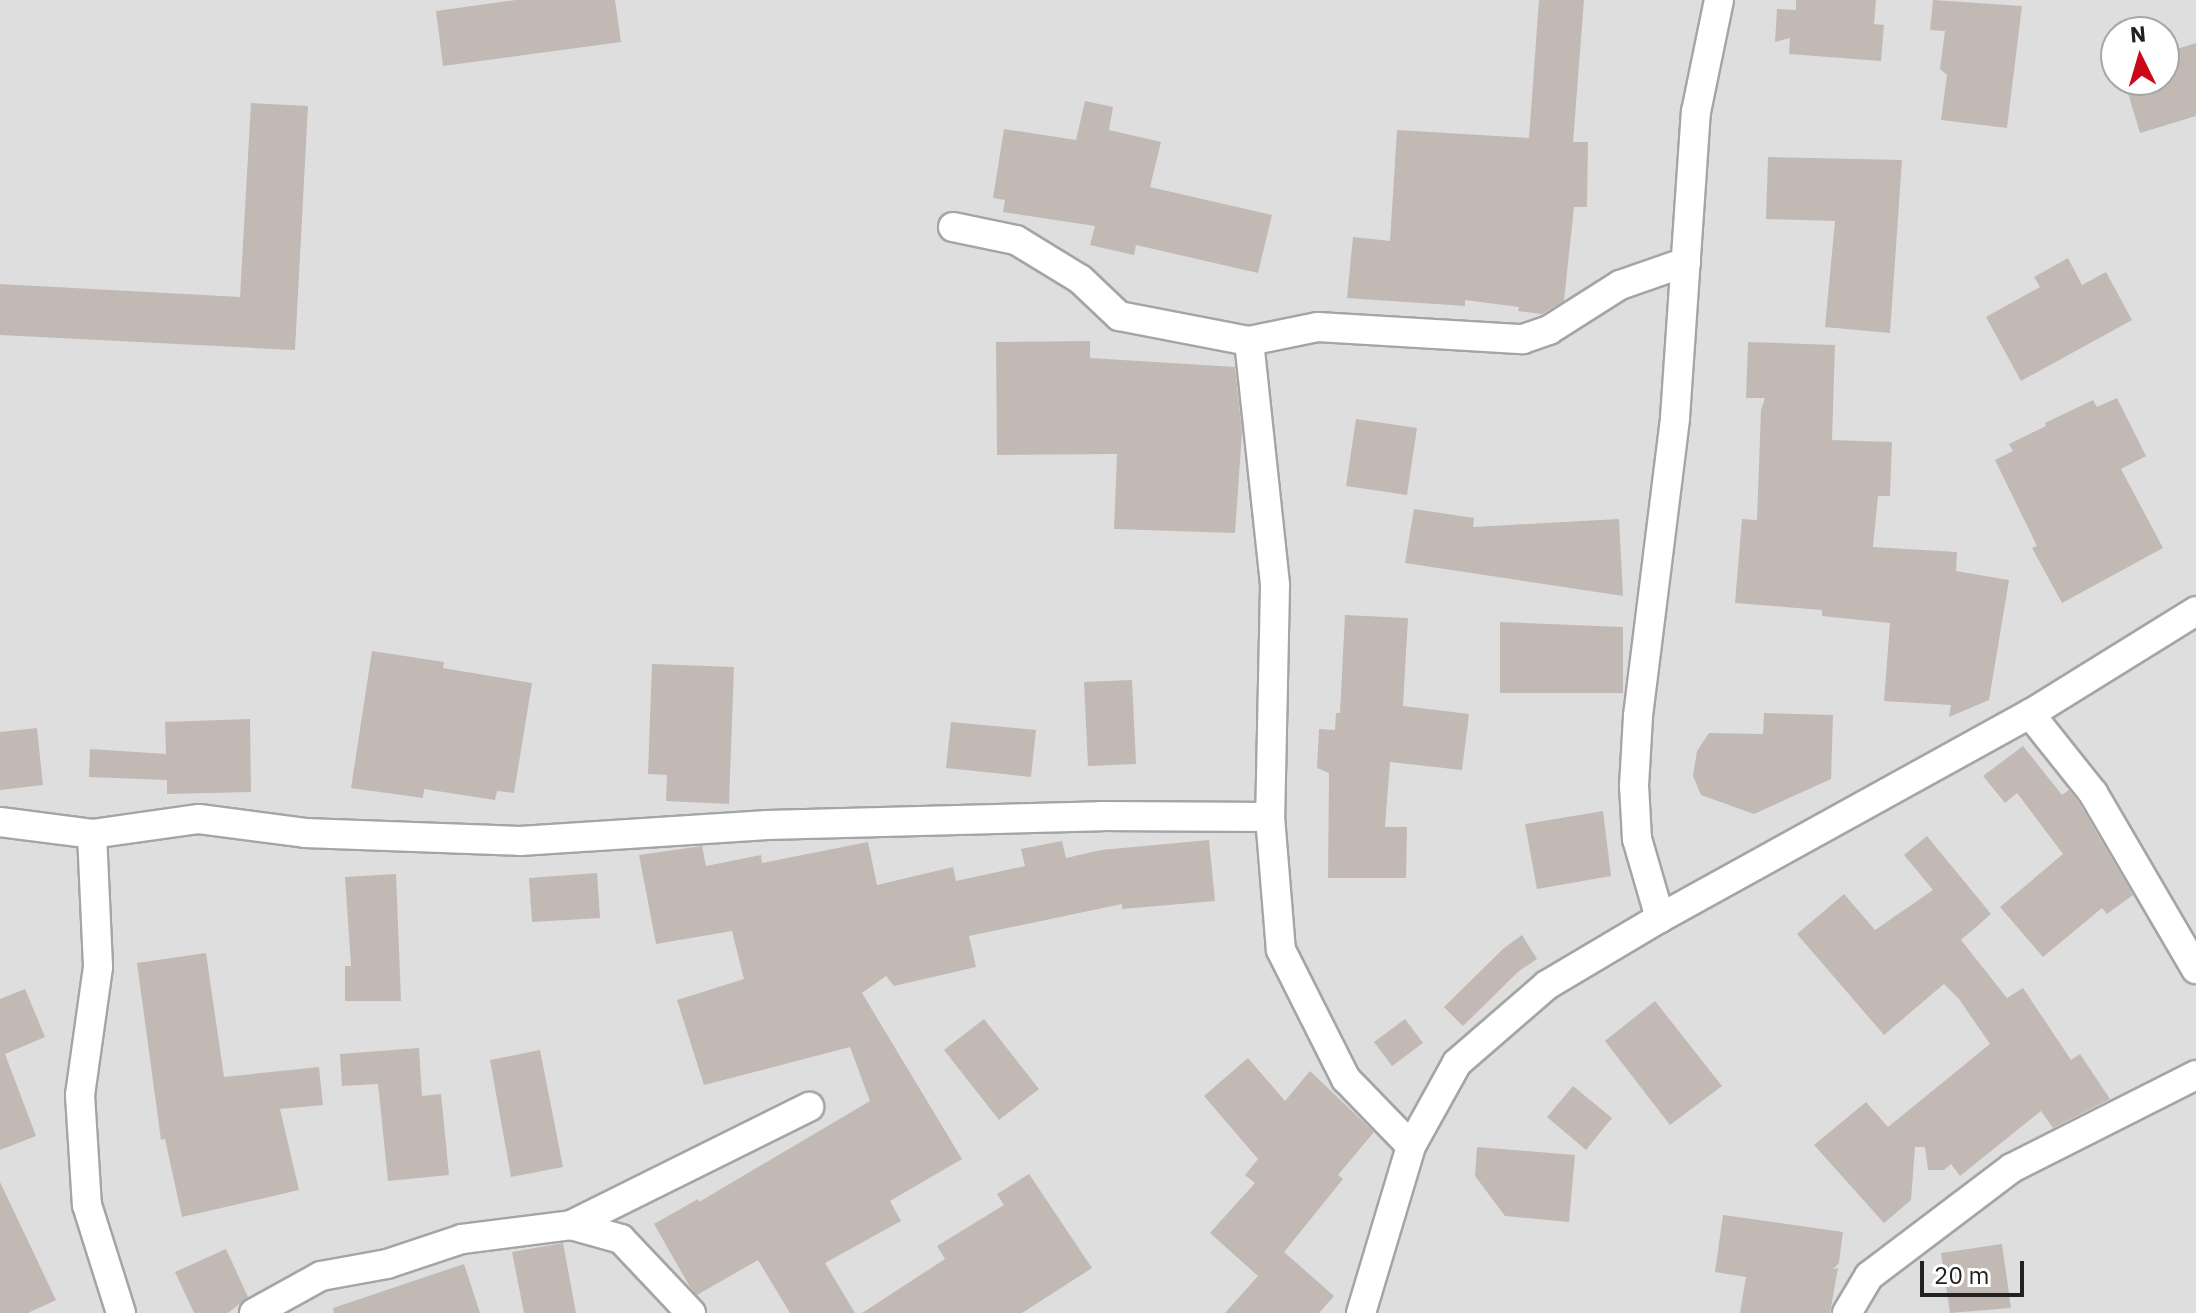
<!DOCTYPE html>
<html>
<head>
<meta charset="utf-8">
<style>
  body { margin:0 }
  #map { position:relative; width:2196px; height:1313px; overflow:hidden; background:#f1ede8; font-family:"IBM Plex Sans",sans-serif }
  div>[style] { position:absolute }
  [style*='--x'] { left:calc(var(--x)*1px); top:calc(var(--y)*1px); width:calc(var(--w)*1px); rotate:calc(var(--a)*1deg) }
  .residential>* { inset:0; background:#dfdede }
  .building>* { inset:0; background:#c2b9b5 }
  .roads { filter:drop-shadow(2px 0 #a5a5a5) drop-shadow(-2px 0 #a5a5a5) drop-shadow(0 2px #a5a5a5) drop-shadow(0 -2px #a5a5a5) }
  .minor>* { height:28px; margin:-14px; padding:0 14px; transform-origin:14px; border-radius:14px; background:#fff }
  span { translate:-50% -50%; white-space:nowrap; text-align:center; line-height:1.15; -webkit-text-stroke:7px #fff; paint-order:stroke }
  .north { position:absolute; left:2100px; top:16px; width:80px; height:80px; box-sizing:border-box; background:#fff; border:2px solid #a6a6a6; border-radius:50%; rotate:355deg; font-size:22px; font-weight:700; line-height:32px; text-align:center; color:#212121 }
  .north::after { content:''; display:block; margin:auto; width:28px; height:36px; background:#ca0817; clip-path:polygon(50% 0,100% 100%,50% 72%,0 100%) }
  .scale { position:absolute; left:1920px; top:1261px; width:104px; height:36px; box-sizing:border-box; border:4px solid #212121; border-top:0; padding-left:10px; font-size:24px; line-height:28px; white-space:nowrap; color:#212121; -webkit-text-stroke:6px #fff; paint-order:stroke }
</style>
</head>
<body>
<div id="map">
  <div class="residential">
    <i style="clip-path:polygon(evenodd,0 0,2196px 0,2196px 1313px,0 1313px,0 0,2116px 32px,2164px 32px,2164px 80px,2116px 80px,2116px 32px)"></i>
  </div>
  <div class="building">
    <i style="clip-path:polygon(516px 0,615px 0,621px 42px,443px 66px,436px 11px)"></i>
    <i style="clip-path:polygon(1539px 0,1584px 0,1573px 142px,1588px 142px,1587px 207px,1574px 207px,1564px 301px,1542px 314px,1518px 311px,1519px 307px,1465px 300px,1465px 306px,1347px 298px,1353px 237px,1390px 241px,1397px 130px,1529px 138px)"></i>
    <i style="clip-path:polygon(1796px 0,1876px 0,1874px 24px,1884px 25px,1881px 61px,1789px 54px,1790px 38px,1775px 42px,1777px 9px,1796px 10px)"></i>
    <i style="clip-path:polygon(1933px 0,2022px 6px,2007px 128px,1941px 120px,1947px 75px,1940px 69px,1945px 31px,1930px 30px)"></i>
    <i style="clip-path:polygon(2196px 43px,2196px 116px,2140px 133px,2124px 80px,2164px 80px,2164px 53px)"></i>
    <i style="clip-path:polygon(1085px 101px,1113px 107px,1109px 130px,1161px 142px,1150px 187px,1272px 215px,1258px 273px,1136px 245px,1134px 255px,1090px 245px,1095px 226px,1003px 212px,1005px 200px,993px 198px,1004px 129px,1076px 140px)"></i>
    <i style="clip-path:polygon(251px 103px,308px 106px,295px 350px,0 335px,0 284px,240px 297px)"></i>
    <i style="clip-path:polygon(1768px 157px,1902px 160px,1890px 333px,1825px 327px,1835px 221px,1766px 219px)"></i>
    <i style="clip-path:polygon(2068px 258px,2082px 285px,2106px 272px,2132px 320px,2021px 381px,1986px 317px,2040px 287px,2034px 277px)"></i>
    <i style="clip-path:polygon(1090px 341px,1090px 358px,1235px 367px,1242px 432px,1235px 533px,1114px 529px,1117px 454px,997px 455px,996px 342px)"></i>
    <i style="clip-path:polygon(1748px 342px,1835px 345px,1832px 440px,1892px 442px,1890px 496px,1878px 496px,1873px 547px,1957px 552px,1956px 571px,2009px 580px,1989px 700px,1949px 717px,1951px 705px,1884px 701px,1890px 623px,1822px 616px,1822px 610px,1735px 603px,1742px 519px,1757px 520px,1761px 410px,1765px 398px,1746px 398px)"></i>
    <i style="clip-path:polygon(2117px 398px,2146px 456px,2121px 469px,2163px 548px,2062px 603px,2032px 548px,2037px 546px,1995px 460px,2013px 451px,2009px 444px,2046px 426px,2045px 423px,2093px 400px,2097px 407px)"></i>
    <i style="clip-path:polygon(1356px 419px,1417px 428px,1407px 495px,1346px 486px)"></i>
    <i style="clip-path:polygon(1414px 509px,1474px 518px,1473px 527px,1619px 519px,1623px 596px,1405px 563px)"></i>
    <i style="clip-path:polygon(1345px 615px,1408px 618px,1403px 706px,1469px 714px,1462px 770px,1390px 762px,1385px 827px,1407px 827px,1406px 878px,1328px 878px,1329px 773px,1317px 768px,1319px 729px,1335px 730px,1336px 713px,1340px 713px)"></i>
    <i style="clip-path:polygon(1500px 622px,1623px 627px,1623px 693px,1500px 693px)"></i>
    <i style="clip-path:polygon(372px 651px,444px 662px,443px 668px,532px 683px,514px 793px,497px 791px,495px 800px,424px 789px,423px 798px,351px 788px)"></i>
    <i style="clip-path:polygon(652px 664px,734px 667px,729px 804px,666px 801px,667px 775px,648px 774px)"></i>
    <i style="clip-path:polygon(1132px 680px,1136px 764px,1088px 766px,1084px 682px)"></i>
    <i style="clip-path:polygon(1764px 713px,1833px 715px,1831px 779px,1754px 814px,1701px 795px,1693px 776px,1697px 751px,1709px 733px,1763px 734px)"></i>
    <i style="clip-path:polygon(250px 719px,251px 792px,167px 794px,167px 780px,89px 777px,90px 749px,166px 754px,165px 722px)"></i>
    <i style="clip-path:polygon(951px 722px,1036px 730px,1031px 777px,946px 768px)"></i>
    <i style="clip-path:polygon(37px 728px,43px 785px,0 790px,0 732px)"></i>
    <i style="clip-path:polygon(2023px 746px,2062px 795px,2069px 790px,2079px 803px,2133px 895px,2107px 914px,2102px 908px,2043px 957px,2000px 907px,2063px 854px,2017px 793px,2005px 803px,1983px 776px)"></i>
    <i style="clip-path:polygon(1603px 811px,1611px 876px,1537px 889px,1525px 824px)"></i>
    <i style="clip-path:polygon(1927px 836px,1991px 914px,1961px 940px,2007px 998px,2023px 988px,2071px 1060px,2080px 1054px,2110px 1099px,2053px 1128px,2041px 1111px,1960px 1176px,1951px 1164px,1944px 1170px,1928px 1170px,1925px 1147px,1915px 1147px,1911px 1200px,1884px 1223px,1814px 1145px,1866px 1102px,1888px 1127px,1990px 1044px,1959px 999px,1944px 984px,1884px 1035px,1797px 934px,1844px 894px,1875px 930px,1933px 890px,1904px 855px)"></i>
    <i style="clip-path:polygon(1209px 840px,1215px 901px,1122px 909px,1122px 904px,969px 936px,976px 967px,894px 986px,886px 976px,862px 993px,962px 1159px,890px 1201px,901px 1221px,825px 1263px,855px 1313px,790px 1313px,758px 1260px,697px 1295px,690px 1287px,654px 1224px,698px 1199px,699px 1202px,870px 1101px,850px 1047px,704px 1085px,677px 1000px,744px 979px,732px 931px,656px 944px,639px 855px,702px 846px,706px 866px,761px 855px,762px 863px,868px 842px,877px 885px,953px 867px,956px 881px,1025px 866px,1021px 849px,1062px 841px,1066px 858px,1101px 850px)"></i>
    <i style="clip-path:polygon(597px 873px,600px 918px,532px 922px,529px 878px)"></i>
    <i style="clip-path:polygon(396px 874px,401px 1001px,345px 1001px,345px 966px,351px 966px,345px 877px)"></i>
    <i style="clip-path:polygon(1522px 935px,1537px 959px,1519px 971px,1463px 1026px,1444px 1007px,1504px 948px)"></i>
    <i style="clip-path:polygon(206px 953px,224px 1077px,319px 1067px,323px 1105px,280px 1109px,299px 1190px,182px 1217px,165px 1139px,161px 1140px,137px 963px)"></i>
    <i style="clip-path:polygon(25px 989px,45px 1037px,5px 1054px,36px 1136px,0 1150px,0 999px)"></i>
    <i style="clip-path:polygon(1655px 1001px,1722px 1086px,1670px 1125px,1605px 1041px)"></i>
    <i style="clip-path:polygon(984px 1019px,1039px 1089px,999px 1120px,944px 1050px)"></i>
    <i style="clip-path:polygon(1405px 1019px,1423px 1043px,1392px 1066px,1374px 1042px)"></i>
    <i style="clip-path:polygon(419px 1048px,422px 1096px,441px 1094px,449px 1175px,388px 1181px,378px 1084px,342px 1086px,340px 1054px)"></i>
    <i style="clip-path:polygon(540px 1050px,563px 1167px,511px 1177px,490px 1060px)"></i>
    <i style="clip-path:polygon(1248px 1058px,1285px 1101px,1310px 1071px,1374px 1132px,1338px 1175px,1343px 1179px,1284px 1252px,1334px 1296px,1319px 1313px,1225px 1313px,1258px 1276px,1210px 1233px,1255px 1183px,1245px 1175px,1258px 1159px,1204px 1096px)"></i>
    <i style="clip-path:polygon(1573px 1086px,1612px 1118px,1586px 1150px,1547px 1117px)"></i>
    <i style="clip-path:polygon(1477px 1147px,1575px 1155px,1569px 1222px,1505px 1216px,1475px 1176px)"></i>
    <i style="clip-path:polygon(1029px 1174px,1092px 1268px,1022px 1313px,862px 1313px,945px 1259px,937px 1246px,1004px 1205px,997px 1194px)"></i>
    <i style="clip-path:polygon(0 1182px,56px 1300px,28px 1313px,0 1313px)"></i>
    <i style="clip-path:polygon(1723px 1215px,1843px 1232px,1839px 1263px,1833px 1269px,1838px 1268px,1830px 1313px,1740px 1313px,1746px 1277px,1715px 1272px)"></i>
    <i style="clip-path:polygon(563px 1243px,576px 1313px,524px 1313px,512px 1252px)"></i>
    <i style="clip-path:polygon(2002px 1244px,2011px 1308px,1950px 1313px,1941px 1253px)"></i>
    <i style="clip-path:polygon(226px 1249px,248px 1297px,228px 1313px,194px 1313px,175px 1272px)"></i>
    <i style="clip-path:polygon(464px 1264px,480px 1313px,334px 1313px,333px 1308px)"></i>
  </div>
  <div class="roads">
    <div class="minor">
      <i style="--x:953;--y:227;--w:64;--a:11.7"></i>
      <i style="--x:1016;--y:240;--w:75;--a:31.4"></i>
      <i style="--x:1080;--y:279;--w:54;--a:43.5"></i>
      <i style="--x:1119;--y:316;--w:132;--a:10.9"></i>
      <i style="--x:1249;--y:341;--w:70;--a:-11.5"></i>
      <i style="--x:1318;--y:327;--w:205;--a:3.4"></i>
      <i style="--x:1523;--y:339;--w:28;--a:-19"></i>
      <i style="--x:1549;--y:330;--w:84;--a:-32.4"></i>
      <i style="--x:1620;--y:285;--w:70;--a:-19.2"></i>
      <i style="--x:1249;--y:341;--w:246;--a:83.9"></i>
      <i style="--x:1275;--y:586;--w:231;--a:91.2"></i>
      <i style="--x:1270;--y:817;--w:133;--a:85.3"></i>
      <i style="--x:1281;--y:950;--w:144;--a:63.3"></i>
      <i style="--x:1346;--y:1079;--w:93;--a:45.9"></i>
      <i style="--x:2030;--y:714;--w:101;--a:51.4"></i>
      <i style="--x:2093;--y:793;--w:204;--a:59.7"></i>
      <i style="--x:0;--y:822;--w:93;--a:7.4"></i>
      <i style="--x:92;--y:834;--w:108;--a:-8"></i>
      <i style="--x:199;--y:819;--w:107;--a:7.5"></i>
      <i style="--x:305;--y:833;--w:215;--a:2.1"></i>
      <i style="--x:520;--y:841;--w:248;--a:-3.7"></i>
      <i style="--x:767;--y:825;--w:334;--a:-1.5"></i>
      <i style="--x:1101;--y:816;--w:169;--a:0.3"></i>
      <i style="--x:92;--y:834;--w:133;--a:87.4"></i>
      <i style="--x:98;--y:967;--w:129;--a:98"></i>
      <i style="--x:80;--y:1095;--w:110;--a:86.4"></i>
      <i style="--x:87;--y:1205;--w:113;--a:72.5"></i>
      <i style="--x:1660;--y:918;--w:82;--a:-106.2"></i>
      <i style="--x:1637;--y:839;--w:53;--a:-93.2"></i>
      <i style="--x:1634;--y:786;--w:70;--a:-86.7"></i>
      <i style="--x:1638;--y:716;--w:300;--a:-82.9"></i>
      <i style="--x:1675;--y:418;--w:307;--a:-86.1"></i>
      <i style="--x:1696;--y:112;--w:114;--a:-78.4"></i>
      <i style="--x:571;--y:1225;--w:52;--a:15.6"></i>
      <i style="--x:621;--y:1239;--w:102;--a:46.6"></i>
      <i style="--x:254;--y:1313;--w:77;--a:-28.9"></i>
      <i style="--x:321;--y:1276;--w:67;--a:-10.3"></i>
      <i style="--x:387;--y:1264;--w:79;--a:-18.4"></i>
      <i style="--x:462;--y:1239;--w:110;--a:-7.3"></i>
      <i style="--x:571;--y:1225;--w:266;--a:-26.4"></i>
      <i style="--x:1361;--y:1313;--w:174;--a:-73.3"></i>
      <i style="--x:1411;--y:1146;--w:95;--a:-61"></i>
      <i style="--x:1457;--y:1063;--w:119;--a:-40.9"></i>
      <i style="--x:1547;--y:985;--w:131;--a:-30.7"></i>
      <i style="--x:1660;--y:918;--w:423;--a:-28.9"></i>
      <i style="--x:2030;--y:714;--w:195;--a:-31.8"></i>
      <i style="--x:1847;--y:1313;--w:43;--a:-59.3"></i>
      <i style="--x:1869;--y:1276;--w:179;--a:-37.1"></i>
      <i style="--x:2012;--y:1168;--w:206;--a:-26.8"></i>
    </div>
  </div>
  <div class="north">N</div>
  <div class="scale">20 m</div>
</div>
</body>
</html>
